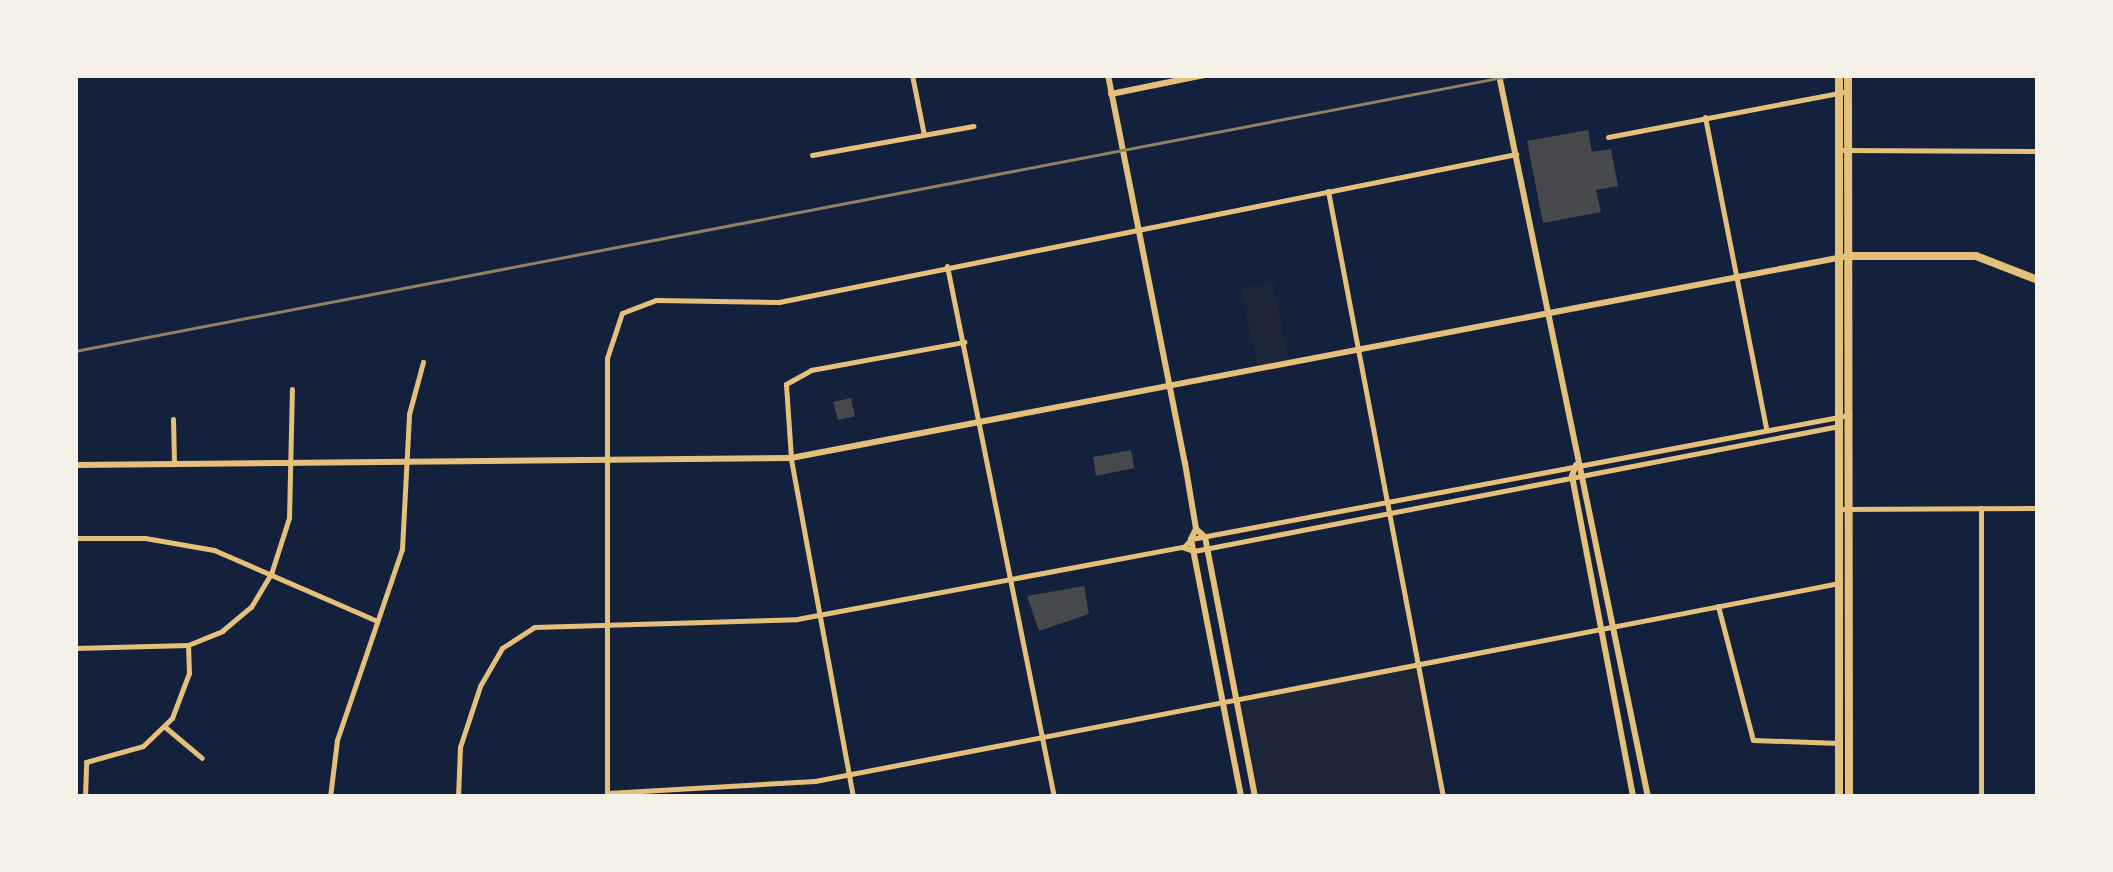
<!DOCTYPE html>
<html>
<head>
<meta charset="utf-8">
<style>
  body { margin:0 }
  #map { position:relative; width:2113px; height:872px; overflow:hidden; background:#14213d; font-family:"Roboto Condensed",sans-serif }
  div>[style] { position:absolute }
  [style*='--x'] { left:calc(var(--x)*1px); top:calc(var(--y)*1px); width:calc(var(--w)*1px); rotate:calc(var(--a)*1deg) }
  .green>* { inset:0; background:#1d2539 }
  .building>* { inset:0; background:#48494c }
  .minor>* { height:5px; margin:-2.5px; padding:0 2.5px; transform-origin:2.5px; border-radius:2.5px; background:#e5c07b }
  .tertiary>* { height:6px; margin:-3px; padding:0 3px; transform-origin:3px; border-radius:3px; background:#e5c07b }
  .secondary>* { height:8px; margin:-4px; padding:0 4px; transform-origin:4px; border-radius:4px; background:#e5c07b }
  .rail>* { height:2.5px; margin:-1.25px; padding:0 1.25px; transform-origin:1.25px; border-radius:1.25px; background:#918062 }
  span { translate:-50% -50%; white-space:nowrap; text-align:center; line-height:1.15; -webkit-text-stroke:10px #f6f1e7; paint-order:stroke }
  .frame { position:absolute; inset:0; border:78px solid #f6f1e7; pointer-events:none }
</style>
</head>
<body>
<div id="map">
  <div class="green">
    <i style="clip-path:polygon(1273px 282px,1289px 363px,1258px 370px,1241px 289px)"></i>
    <i style="clip-path:polygon(1418px 662px,1443px 797px,1254px 797px,1237px 696px)"></i>
  </div>
  <div class="building">
    <i style="clip-path:polygon(1588px 130px,1592px 152px,1611px 149px,1618px 186px,1596px 190px,1601px 212px,1543px 223px,1527px 141px)"></i>
    <i style="clip-path:polygon(851px 398px,855px 416px,838px 420px,833px 402px)"></i>
    <i style="clip-path:polygon(1131px 450px,1134px 468px,1096px 476px,1093px 457px)"></i>
    <i style="clip-path:polygon(1084px 586px,1089px 614px,1039px 631px,1027px 596px)"></i>
  </div>
  <div class="minor">
    <i style="--x:912;--y:75;--w:61;--a:78.7"></i>
    <i style="--x:1705;--y:117;--w:317;--a:78.9"></i>
    <i style="--x:1608;--y:137;--w:245;--a:-10.8"></i>
    <i style="--x:1840;--y:150;--w:198;--a:0.3"></i>
    <i style="--x:812;--y:155;--w:164;--a:-10.2"></i>
    <i style="--x:1328;--y:191;--w:617;--a:79.25"></i>
    <i style="--x:947;--y:266;--w:542;--a:78.61"></i>
    <i style="--x:173;--y:419;--w:45;--a:88.7"></i>
    <i style="--x:1981;--y:508;--w:289;--a:90"></i>
    <i style="--x:1838;--y:509;--w:200;--a:-0.3"></i>
    <i style="--x:75;--y:538;--w:70;--a:0"></i>
    <i style="--x:145;--y:538;--w:70;--a:9.9"></i>
    <i style="--x:214;--y:550;--w:178;--a:23.5"></i>
    <i style="--x:1184;--y:547;--w:11;--a:-49"></i>
    <i style="--x:1191;--y:539;--w:670;--a:-10.67"></i>
    <i style="--x:1718;--y:606;--w:138;--a:75.4"></i>
    <i style="--x:1753;--y:740;--w:86;--a:2"></i>
    <i style="--x:75;--y:648;--w:113;--a:-1.5"></i>
    <i style="--x:188;--y:645;--w:37;--a:-22"></i>
    <i style="--x:222;--y:631;--w:38;--a:-40"></i>
    <i style="--x:251;--y:607;--w:39;--a:-59"></i>
    <i style="--x:271;--y:574;--w:59;--a:-72.2"></i>
    <i style="--x:289;--y:518;--w:129;--a:-88.7"></i>
    <i style="--x:165;--y:727;--w:48;--a:40"></i>
    <i style="--x:607;--y:793;--w:208;--a:-3.3"></i>
    <i style="--x:815;--y:781;--w:1043;--a:-10.94"></i>
    <i style="--x:85;--y:797;--w:35;--a:-88"></i>
    <i style="--x:86;--y:762;--w:59;--a:-15.7"></i>
    <i style="--x:143;--y:746;--w:40;--a:-44"></i>
    <i style="--x:172;--y:718;--w:48;--a:-69.3"></i>
    <i style="--x:189;--y:673;--w:28;--a:-92"></i>
    <i style="--x:330;--y:797;--w:57;--a:-83"></i>
    <i style="--x:337;--y:740;--w:202;--a:-71.2"></i>
    <i style="--x:402;--y:549;--w:135;--a:-87"></i>
    <i style="--x:409;--y:414;--w:54;--a:-74.9"></i>
    <i style="--x:458;--y:797;--w:50;--a:-87.7"></i>
    <i style="--x:460;--y:747;--w:64;--a:-71.8"></i>
    <i style="--x:480;--y:686;--w:44;--a:-59.9"></i>
    <i style="--x:502;--y:648;--w:38;--a:-33"></i>
    <i style="--x:534;--y:627;--w:263;--a:-1.7"></i>
    <i style="--x:797;--y:619;--w:392;--a:-10.6"></i>
    <i style="--x:1182;--y:547;--w:13;--a:18"></i>
    <i style="--x:1194;--y:551;--w:657;--a:-10.97"></i>
    <i style="--x:607;--y:797;--w:439;--a:-90"></i>
    <i style="--x:607;--y:358;--w:47;--a:-71.6"></i>
    <i style="--x:622;--y:313;--w:36;--a:-21"></i>
    <i style="--x:656;--y:300;--w:123;--a:0.9"></i>
    <i style="--x:779;--y:302;--w:752;--a:-11.35"></i>
    <i style="--x:853;--y:797;--w:345;--a:-100.4"></i>
    <i style="--x:791;--y:458;--w:74;--a:-93.9"></i>
    <i style="--x:786;--y:384;--w:29;--a:-29"></i>
    <i style="--x:811;--y:370;--w:156;--a:-10.4"></i>
  </div>
  <div class="tertiary">
    <i style="--x:1108;--y:75;--w:396;--a:78.8"></i>
    <i style="--x:1185;--y:463;--w:67;--a:80.5"></i>
    <i style="--x:1196;--y:529;--w:11;--a:117"></i>
    <i style="--x:1191;--y:539;--w:263;--a:79"></i>
    <i style="--x:1499;--y:75;--w:737;--a:78.34"></i>
    <i style="--x:1111;--y:94;--w:95;--a:-11.5"></i>
    <i style="--x:75;--y:465;--w:716;--a:-0.56"></i>
    <i style="--x:791;--y:458;--w:1076;--a:-10.82"></i>
    <i style="--x:1576;--y:465;--w:12;--a:110"></i>
    <i style="--x:1572;--y:476;--w:327;--a:79.2"></i>
    <i style="--x:1196;--y:529;--w:12;--a:42"></i>
    <i style="--x:1205;--y:537;--w:265;--a:79.1"></i>
  </div>
  <div class="secondary">
    <i style="--x:1848;--y:75;--w:722;--a:89.92"></i>
    <i style="--x:1848;--y:256;--w:128;--a:0"></i>
    <i style="--x:1976;--y:256;--w:66;--a:21.2"></i>
    <i style="--x:1839;--y:797;--w:722;--a:-90"></i>
  </div>
  <div class="rail">
    <i style="--x:75;--y:351;--w:1465;--a:-10.86"></i>
  </div>
  <div class="frame"></div>
</div>
</body>
</html>
